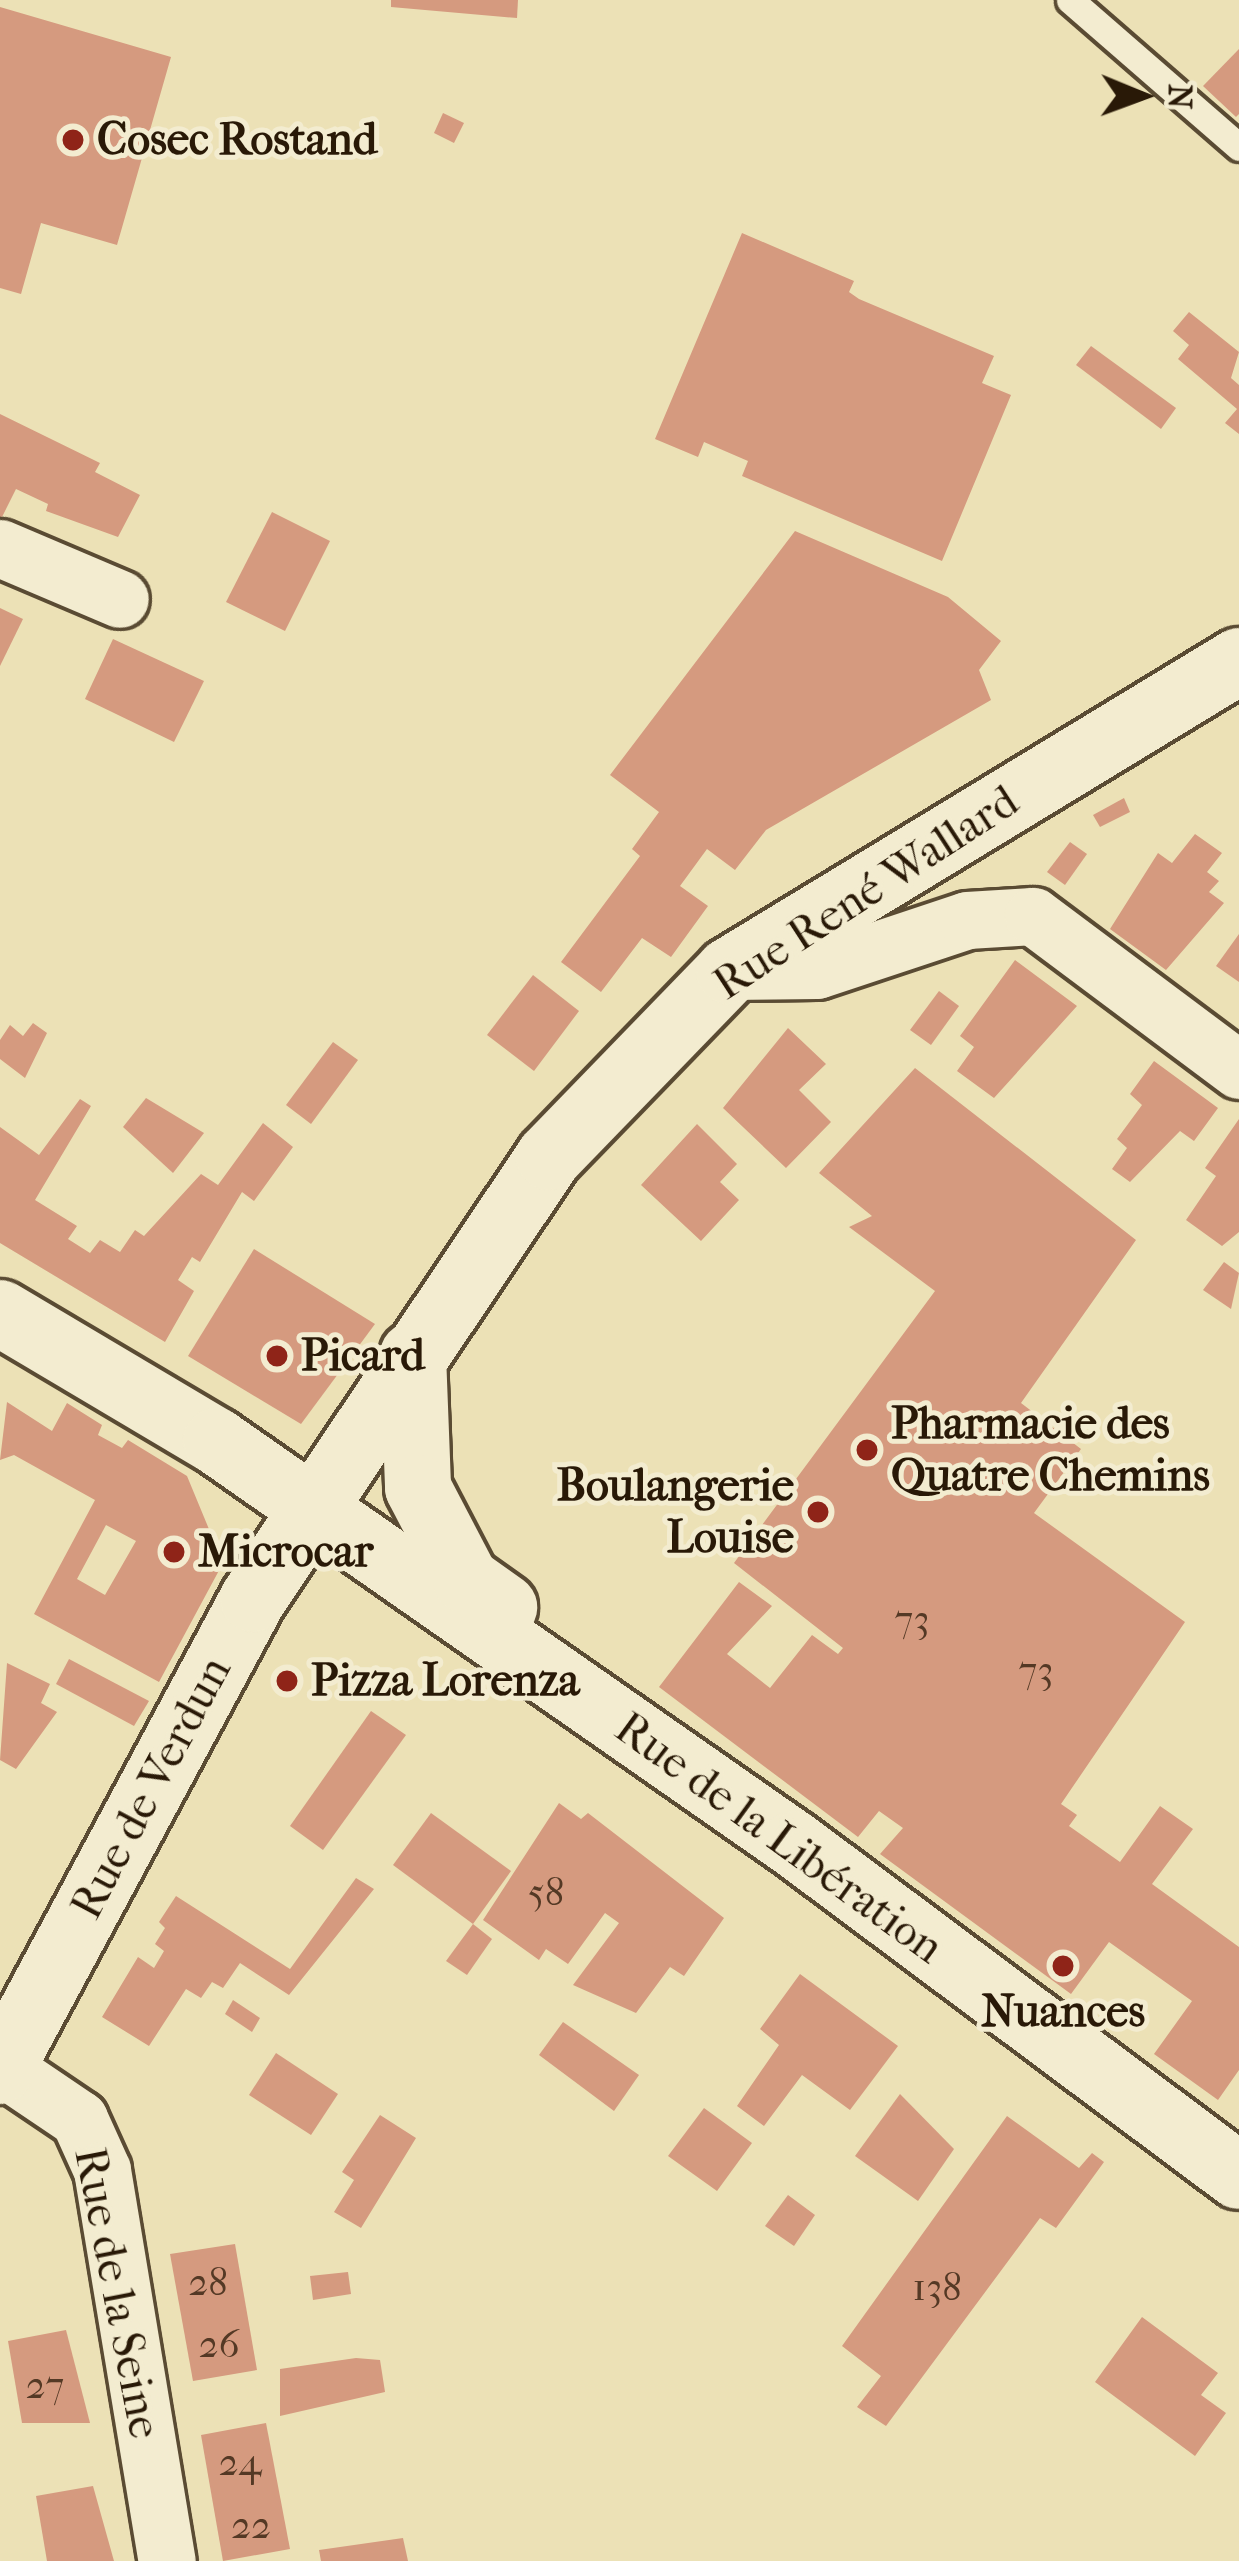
<!DOCTYPE html>
<html>
<head>
<meta charset="utf-8">
<style>
  body { margin:0 }
  #map { position:relative; width:1239px; height:2561px; overflow:hidden; background:#ece1b6; font-family:"IM FELL French Canon",serif }
  div>[style] { position:absolute }
  [style*='--x'] { left:calc(var(--x)*1px); top:calc(var(--y)*1px); width:calc(var(--w)*1px); rotate:calc(var(--a)*1deg) }
  .building>* { inset:0; background:#d59a7f }
  .roads { filter:drop-shadow(3px 0 #5a4b33) drop-shadow(-3px 0 #5a4b33) drop-shadow(0 3px #5a4b33) drop-shadow(0 -3px #5a4b33) }
  .service>* { height:27px; margin:-13.5px; padding:0 13.5px; transform-origin:13.5px; border-radius:13.5px; background:#f3ecd0 }
  .minor>* { height:57px; margin:-28.5px; padding:0 28.5px; transform-origin:28.5px; border-radius:28.5px; background:#f3ecd0 }
  .secondary>* { height:66px; margin:-33px; padding:0 33px; transform-origin:33px; border-radius:33px; background:#f3ecd0 }
  .dots>* { width:33px; height:33px; translate:-50% -50%; box-sizing:border-box; border:6px solid #f3ecd0; border-radius:50% }
  span { translate:-50% -50%; white-space:nowrap; text-align:center; line-height:1.15; -webkit-text-stroke:10px #f3ecd0; paint-order:stroke }
  .number-label { font-size:39px; color:#543925 }
  .number-label span { -webkit-text-stroke-width:0 }
  .poi-label { font-size:45px; color:#291907; font-weight:700 }
  .left { translate:0 -50%; text-align:left }
  .right { translate:-100% -50%; text-align:right }
  .street-label { font-size:45px; color:#291907 }
  .north { position:absolute; left:1083px; top:36px; width:120px; height:120px; -webkit-text-stroke:9px #f3ecd0; paint-order:stroke; rotate:91deg; font-size:33px; font-weight:700; line-height:48px; text-align:center; color:#291907 }
  .north::after { content:''; display:block; margin:auto; width:42px; height:54px; background:#291907; clip-path:polygon(50% 0,100% 100%,50% 72%,0 100%) }
</style>
</head>
<body>
<div id="map">
  <div class="building">
    <i style="clip-path:polygon(391px 0,518px 0,517px 18px,391px 7px)"></i>
    <i style="clip-path:polygon(0 7px,171px 57px,117px 245px,41px 223px,21px 294px,0 288px)"></i>
    <i style="clip-path:polygon(1239px 49px,1239px 114px,1236px 117px,1203px 86px)"></i>
    <i style="clip-path:polygon(443px 113px,464px 123px,454px 143px,434px 133px)"></i>
    <i style="clip-path:polygon(742px 233px,854px 281px,849px 292px,859px 299px,994px 356px,982px 383px,1011px 395px,942px 561px,742px 476px,748px 461px,704px 442px,698px 457px,655px 439px)"></i>
    <i style="clip-path:polygon(1189px 312px,1239px 352px,1231px 378px,1239px 385px,1239px 434px,1225px 423px,1237px 409px,1178px 359px,1189px 345px,1173px 331px)"></i>
    <i style="clip-path:polygon(1091px 346px,1176px 408px,1161px 429px,1076px 365px)"></i>
    <i style="clip-path:polygon(0 414px,100px 463px,95px 472px,140px 495px,118px 537px,46px 511px,48px 504px,16px 489px,0 521px)"></i>
    <i style="clip-path:polygon(272px 512px,330px 541px,285px 631px,226px 602px)"></i>
    <i style="clip-path:polygon(795px 531px,948px 597px,1001px 641px,979px 670px,991px 700px,766px 830px,735px 870px,707px 849px,680px 886px,708px 906px,671px 957px,642px 938px,601px 992px,561px 962px,640px 856px,632px 849px,659px 812px,610px 775px)"></i>
    <i style="clip-path:polygon(0 608px,23px 619px,0 666px)"></i>
    <i style="clip-path:polygon(113px 639px,204px 681px,174px 742px,85px 699px)"></i>
    <i style="clip-path:polygon(1124px 798px,1130px 812px,1100px 827px,1093px 815px)"></i>
    <i style="clip-path:polygon(1195px 834px,1222px 853px,1207px 872px,1219px 881px,1209px 892px,1224px 903px,1166px 970px,1110px 929px,1158px 853px,1172px 863px)"></i>
    <i style="clip-path:polygon(1070px 842px,1087px 854px,1065px 885px,1047px 872px)"></i>
    <i style="clip-path:polygon(1239px 934px,1239px 982px,1216px 966px)"></i>
    <i style="clip-path:polygon(1015px 960px,1077px 1006px,994px 1098px,957px 1071px,974px 1047px,960px 1036px)"></i>
    <i style="clip-path:polygon(533px 975px,579px 1011px,534px 1071px,487px 1035px)"></i>
    <i style="clip-path:polygon(939px 991px,959px 1006px,931px 1045px,910px 1030px)"></i>
    <i style="clip-path:polygon(33px 1023px,47px 1033px,25px 1078px,0 1059px,0 1040px,10px 1025px,23px 1036px)"></i>
    <i style="clip-path:polygon(788px 1028px,826px 1064px,799px 1090px,831px 1122px,786px 1168px,723px 1108px)"></i>
    <i style="clip-path:polygon(333px 1042px,358px 1060px,311px 1124px,286px 1105px)"></i>
    <i style="clip-path:polygon(1154px 1061px,1218px 1108px,1194px 1141px,1180px 1131px,1130px 1182px,1112px 1169px,1127px 1148px,1117px 1139px,1142px 1105px,1130px 1094px)"></i>
    <i style="clip-path:polygon(915px 1068px,1136px 1240px,1021px 1403px,1081px 1449px,1034px 1513px,1185px 1622px,1061px 1804px,1077px 1815px,1069px 1826px,1120px 1862px,1160px 1806px,1193px 1829px,1152px 1884px,1239px 1947px,1239px 2070px,1218px 2100px,1154px 2054px,1192px 2001px,1109px 1942px,1071px 1994px,880px 1854px,903px 1828px,879px 1811px,858px 1837px,659px 1687px,739px 1582px,772px 1606px,727px 1654px,770px 1688px,812px 1635px,838px 1654px,843px 1648px,734px 1563px,935px 1291px,849px 1227px,872px 1216px,819px 1173px)"></i>
    <i style="clip-path:polygon(146px 1098px,204px 1133px,173px 1173px,123px 1127px)"></i>
    <i style="clip-path:polygon(80px 1099px,91px 1106px,35px 1200px,77px 1226px,68px 1239px,90px 1253px,100px 1240px,120px 1252px,135px 1230px,144px 1236px,201px 1174px,218px 1185px,263px 1123px,293px 1147px,254px 1201px,242px 1192px,200px 1262px,192px 1257px,178px 1280px,194px 1291px,165px 1342px,0 1243px,0 1127px,39px 1155px)"></i>
    <i style="clip-path:polygon(1239px 1119px,1239px 1232px,1222px 1246px,1186px 1220px,1216px 1176px,1205px 1168px)"></i>
    <i style="clip-path:polygon(697px 1124px,737px 1164px,720px 1182px,739px 1200px,701px 1241px,641px 1185px)"></i>
    <i style="clip-path:polygon(254px 1249px,375px 1324px,301px 1424px,188px 1356px)"></i>
    <i style="clip-path:polygon(1224px 1262px,1239px 1273px,1231px 1309px,1203px 1290px)"></i>
    <i style="clip-path:polygon(evenodd,7px 1402px,52px 1431px,67px 1403px,102px 1425px,98px 1435px,122px 1448px,128px 1440px,187px 1476px,223px 1563px,159px 1682px,34px 1614px,95px 1500px,14px 1455px,0 1460px,7px 1402px,106px 1525px,136px 1541px,105px 1595px,77px 1579px,106px 1525px)"></i>
    <i style="clip-path:polygon(69px 1659px,149px 1701px,134px 1726px,56px 1684px)"></i>
    <i style="clip-path:polygon(7px 1663px,50px 1684px,41px 1703px,57px 1712px,16px 1769px,0 1760px)"></i>
    <i style="clip-path:polygon(371px 1711px,406px 1735px,323px 1850px,290px 1826px)"></i>
    <i style="clip-path:polygon(559px 1803px,581px 1819px,588px 1813px,724px 1918px,684px 1976px,670px 1967px,636px 2013px,573px 1985px,619px 1923px,605px 1913px,568px 1964px,546px 1949px,539px 1960px,483px 1920px)"></i>
    <i style="clip-path:polygon(431px 1813px,511px 1871px,473px 1924px,393px 1865px)"></i>
    <i style="clip-path:polygon(356px 1878px,374px 1889px,289px 1995px,240px 1963px,223px 1988px,212px 1982px,201px 1998px,186px 1989px,149px 2046px,102px 2017px,138px 1957px,154px 1968px,164px 1951px,155px 1944px,165px 1928px,159px 1922px,176px 1896px,290px 1969px)"></i>
    <i style="clip-path:polygon(473px 1924px,492px 1939px,467px 1975px,446px 1961px)"></i>
    <i style="clip-path:polygon(800px 1974px,898px 2046px,850px 2110px,802px 2075px,764px 2126px,737px 2106px,779px 2045px,760px 2029px)"></i>
    <i style="clip-path:polygon(233px 2000px,260px 2018px,252px 2032px,225px 2014px)"></i>
    <i style="clip-path:polygon(563px 2022px,639px 2075px,614px 2111px,539px 2055px)"></i>
    <i style="clip-path:polygon(276px 2053px,338px 2094px,311px 2135px,249px 2095px)"></i>
    <i style="clip-path:polygon(900px 2094px,954px 2149px,918px 2201px,855px 2156px)"></i>
    <i style="clip-path:polygon(704px 2108px,752px 2143px,717px 2191px,668px 2156px)"></i>
    <i style="clip-path:polygon(380px 2115px,416px 2138px,361px 2228px,334px 2212px,354px 2180px,342px 2172px)"></i>
    <i style="clip-path:polygon(1007px 2116px,1079px 2168px,1092px 2153px,1104px 2162px,1056px 2228px,1040px 2218px,886px 2426px,857px 2407px,881px 2376px,842px 2346px)"></i>
    <i style="clip-path:polygon(788px 2195px,815px 2215px,794px 2246px,765px 2226px)"></i>
    <i style="clip-path:polygon(235px 2244px,257px 2370px,193px 2381px,170px 2254px)"></i>
    <i style="clip-path:polygon(348px 2272px,351px 2294px,313px 2300px,310px 2276px)"></i>
    <i style="clip-path:polygon(1142px 2317px,1218px 2373px,1201px 2395px,1226px 2413px,1195px 2456px,1095px 2382px)"></i>
    <i style="clip-path:polygon(66px 2330px,90px 2423px,22px 2423px,8px 2341px)"></i>
    <i style="clip-path:polygon(356px 2358px,380px 2360px,385px 2392px,280px 2416px,280px 2369px)"></i>
    <i style="clip-path:polygon(266px 2423px,290px 2549px,223px 2561px,201px 2435px)"></i>
    <i style="clip-path:polygon(93px 2486px,114px 2561px,47px 2561px,36px 2496px)"></i>
    <i style="clip-path:polygon(403px 2538px,408px 2561px,321px 2561px,319px 2550px)"></i>
  </div>
  <div class="roads">
    <div class="service">
      <i style="--x:1070;--y:0;--w:224;--a:41"></i>
    </div>
    <div class="minor">
      <i style="--x:0;--y:548;--w:130;--a:23"></i>
      <i style="--x:729;--y:971;--w:88;--a:-0.7"></i>
      <i style="--x:817;--y:970;--w:158;--a:-18.4"></i>
      <i style="--x:967;--y:920;--w:66;--a:-3.5"></i>
      <i style="--x:1033;--y:916;--w:257;--a:36.8"></i>
      <i style="--x:2;--y:2067;--w:93;--a:34"></i>
      <i style="--x:79;--y:2119;--w:56;--a:65.7"></i>
      <i style="--x:102;--y:2170;--w:396;--a:80.6"></i>
    </div>
    <div class="secondary">
      <i style="--x:0;--y:1313;--w:251;--a:30.7"></i>
      <i style="--x:216;--y:1441;--w:705;--a:34.89"></i>
      <i style="--x:794;--y:1844;--w:555;--a:36.73"></i>
      <i style="--x:413;--y:1355;--w:133;--a:87.8"></i>
      <i style="--x:418;--y:1488;--w:104;--a:62.4"></i>
      <i style="--x:466;--y:1580;--w:47;--a:35.4"></i>
      <i style="--x:0;--y:2071;--w:536;--a:-61.81"></i>
      <i style="--x:253;--y:1599;--w:532;--a:-56.19"></i>
      <i style="--x:549;--y:1157;--w:259;--a:-45.9"></i>
      <i style="--x:729;--y:971;--w:597;--a:-31.29"></i>
    </div>
  </div>
  <div class="dots">
    <i style="left:73px;top:140px;background:#8f2418"></i>
    <i style="left:277px;top:1356px;background:#8f2418"></i>
    <i style="left:867px;top:1450px;background:#8f2418"></i>
    <i style="left:818px;top:1512px;background:#8f2418"></i>
    <i style="left:174px;top:1552px;background:#8f2418"></i>
    <i style="left:287px;top:1681px;background:#8f2418"></i>
    <i style="left:1063px;top:1966px;background:#8f2418"></i>
  </div>
  <div class="number-label">
    <span style="left:912px;top:1619px">73</span>
    <span style="left:1036px;top:1670px">73</span>
    <span style="left:546px;top:1892px">58</span>
    <span style="left:208px;top:2282px">28</span>
    <span style="left:937px;top:2287px">138</span>
    <span style="left:219px;top:2344px">26</span>
    <span style="left:45px;top:2385px">27</span>
    <span style="left:240px;top:2462px">24</span>
    <span style="left:251px;top:2525px">22</span>
  </div>
  <div class="poi-label">
    <span class="left" style="left:97px;top:140px">Cosec Rostand</span>
    <span class="left" style="left:301px;top:1356px">Picard</span>
    <span class="left" style="left:891px;top:1450px">Pharmacie des<br>Quatre Chemins</span>
    <span class="right" style="left:794px;top:1512px">Boulangerie<br>Louise</span>
    <span class="left" style="left:198px;top:1552px">Microcar</span>
    <span class="left" style="left:311px;top:1681px">Pizza Lorenza</span>
    <span style="left:1063px;top:2012px">Nuances</span>
  </div>
  <div class="street-label">
    <span style="left:866px;top:893px;rotate:-33deg">Rue René Wallard</span>
    <span style="left:151px;top:1788px;rotate:-62deg">Rue de Verdun</span>
    <span style="left:779px;top:1838px;rotate:36deg">Rue de la Libération</span>
    <span style="left:117px;top:2293px;rotate:79deg">Rue de la Seine</span>
  </div>
  <div class="north">N</div>
</div>
</body>
</html>
